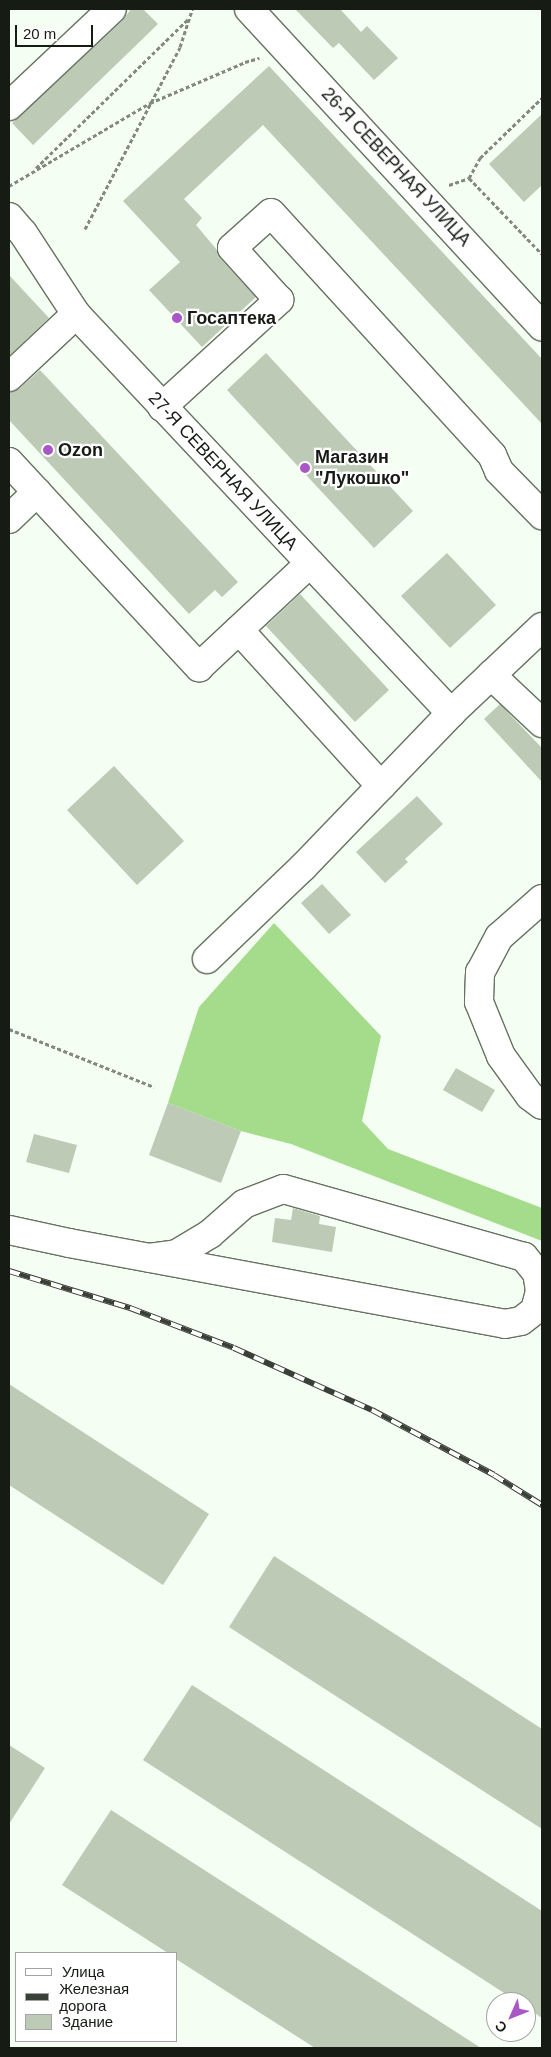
<!DOCTYPE html>
<html>
<head>
<meta charset="utf-8">
<style>
  body { margin:0 }
  #map { position:relative; width:551px; height:2057px; overflow:hidden; background:#f5fef2; font-family:Arial,sans-serif }
  div>[style] { position:absolute }
  [style*='--x'] { left:calc(var(--x)*1px); top:calc(var(--y)*1px); width:calc(var(--w)*1px); rotate:calc(var(--a)*1deg) }
  .forest>* { inset:0; background:#a4dc8c }
  .building>* { inset:0; background:#bccab6 }
  .path>* { height:3px; margin-top:-1.5px; transform-origin:0; background:repeating-linear-gradient(90deg,#82897f 0 4px,transparent 0 6.5px) }
  .roads { filter:drop-shadow(1px 0 #667361) drop-shadow(-1px 0 #667361) drop-shadow(0 1px #667361) drop-shadow(0 -1px #667361) }
  .minor>* { height:28px; margin:-14px; padding:0 14px; transform-origin:14px; border-radius:14px; background:#fff }
  .rail>* { height:5.5px; margin-top:-2.75px; transform-origin:0; background:repeating-linear-gradient(90deg,#fff 0 11px,#3a3f37 0 22px); box-sizing:border-box; border-block:1px solid #3a3f37 }
  .dots>* { width:14px; height:14px; translate:-50% -50%; box-sizing:border-box; border:2px solid #fff; border-radius:50% }
  span { translate:-50% -50%; white-space:nowrap; text-align:center; line-height:1.15; -webkit-text-stroke:4.5px #fff; paint-order:stroke }
  .street-label { font-size:18px; color:#161b14 }
  .poi-label { font-size:18px; color:#161b14; font-weight:700 }
  .left { translate:0 -50%; text-align:left }
  .frame { position:absolute; inset:0; border:10px solid #161b14; pointer-events:none }
  .legend { position:absolute; left:15px; top:1952px; width:162px; height:90px; box-sizing:border-box; background:#fff; border:1px solid #a2a4a1; margin:0; padding:6px 9px; list-style:none; font-size:15px; color:#161b14 }
  .legend li { display:flex; align-items:center; gap:10px; height:25px }
  .legend b { width:25px; border:1px solid #a2a4a1 }
  .north { position:absolute; left:486px; top:1992px; width:50px; height:50px; box-sizing:border-box; background:#fff; border:1px solid #a2a4a1; border-radius:50%; rotate:226deg; font-size:14px; font-weight:700; line-height:20px; text-align:center; color:#161b14 }
  .north::after { content:''; display:block; margin:auto; width:18px; height:22px; background:#a956c6; clip-path:polygon(50% 0,100% 100%,50% 72%,0 100%) }
  .scale { position:absolute; left:15px; top:25px; width:78px; height:22px; box-sizing:border-box; border:2px solid #161b14; border-top:0; padding-left:6px; font-size:15px; line-height:18px; white-space:nowrap; color:#161b14; -webkit-text-stroke:4px #fff; paint-order:stroke }
</style>
</head>
<body>
<div id="map">
  <div class="forest">
    <i style="clip-path:polygon(274px 923px,381px 1036px,362px 1121px,388px 1149px,542px 1208px,542px 1241px,291px 1144px,241px 1131px,168px 1103px,199px 1007px)"></i>
  </div>
  <div class="building">
    <i style="clip-path:polygon(131px 9px,143px 9px,158px 24px,33px 145px,12px 123px,123px 20px)"></i>
    <i style="clip-path:polygon(295px 9px,340px 9px,361px 32px,367px 26px,398px 58px,374px 80px,339px 43px,333px 48px)"></i>
    <i style="clip-path:polygon(269px 66px,542px 359px,542px 424px,263px 125px,184px 199px,202px 218px,196px 225px,217px 250px,220px 258px,256px 297px,202px 347px,149px 290px,180px 262px,123px 201px)"></i>
    <i style="clip-path:polygon(542px 114px,542px 185px,524px 202px,489px 164px)"></i>
    <i style="clip-path:polygon(9px 275px,49px 318px,9px 356px)"></i>
    <i style="clip-path:polygon(266px 353px,413px 511px,374px 548px,227px 390px)"></i>
    <i style="clip-path:polygon(40px 370px,238px 582px,222px 597px,215px 590px,189px 614px,9px 420px,9px 392px,20px 388px)"></i>
    <i style="clip-path:polygon(447px 553px,496px 605px,450px 648px,401px 596px)"></i>
    <i style="clip-path:polygon(300px 594px,389px 690px,355px 722px,266px 626px)"></i>
    <i style="clip-path:polygon(500px 704px,542px 748px,542px 782px,484px 719px)"></i>
    <i style="clip-path:polygon(114px 766px,184px 841px,137px 885px,67px 810px)"></i>
    <i style="clip-path:polygon(417px 796px,443px 824px,405px 859px,408px 862px,385px 883px,356px 852px)"></i>
    <i style="clip-path:polygon(322px 884px,351px 915px,329px 934px,301px 903px)"></i>
    <i style="clip-path:polygon(456px 1068px,495px 1090px,482px 1112px,443px 1090px)"></i>
    <i style="clip-path:polygon(168px 1103px,241px 1131px,221px 1183px,149px 1155px)"></i>
    <i style="clip-path:polygon(34px 1134px,77px 1145px,69px 1173px,26px 1162px)"></i>
    <i style="clip-path:polygon(293px 1208px,320px 1216px,319px 1224px,336px 1227px,332px 1252px,272px 1242px,275px 1218px,291px 1220px)"></i>
    <i style="clip-path:polygon(9px 1384px,209px 1514px,163px 1585px,9px 1485px)"></i>
    <i style="clip-path:polygon(274px 1556px,542px 1729px,542px 1829px,229px 1627px)"></i>
    <i style="clip-path:polygon(192px 1685px,542px 1911px,542px 2018px,526px 2007px,526px 2002px,518px 2002px,143px 1760px)"></i>
    <i style="clip-path:polygon(9px 1745px,45px 1768px,9px 1824px)"></i>
    <i style="clip-path:polygon(111px 1810px,481px 2048px,315px 2048px,176px 1959px,176px 1953px,168px 1953px,62px 1885px)"></i>
  </div>
  <div class="path">
    <i style="--x:36;--y:168;--w:214;--a:-44.4"></i>
    <i style="--x:469;--y:178;--w:23;--a:-61"></i>
    <i style="--x:480;--y:158;--w:86;--a:-44.1"></i>
    <i style="--x:449;--y:185;--w:21;--a:-19"></i>
    <i style="--x:469;--y:178;--w:105;--a:46.2"></i>
    <i style="--x:9;--y:186;--w:164;--a:-30.5"></i>
    <i style="--x:150;--y:103;--w:103;--a:-23.3"></i>
    <i style="--x:245;--y:62;--w:15;--a:-16"></i>
    <i style="--x:85;--y:229;--w:205;--a:-62.4"></i>
    <i style="--x:180;--y:47;--w:40;--a:-72"></i>
    <i style="--x:9;--y:1029;--w:156;--a:21.8"></i>
  </div>
  <div class="roads">
    <div class="minor">
      <i style="--x:249;--y:9;--w:432;--a:47.3"></i>
      <i style="--x:9;--y:106;--w:141;--a:-43.3"></i>
      <i style="--x:9;--y:217;--w:21;--a:49"></i>
      <i style="--x:23;--y:233;--w:97;--a:56.8"></i>
      <i style="--x:76;--y:314;--w:548;--a:46.78"></i>
      <i style="--x:9;--y:377;--w:92;--a:-43.2"></i>
      <i style="--x:162;--y:407;--w:159;--a:-42.4"></i>
      <i style="--x:279;--y:300;--w:70;--a:-132.1"></i>
      <i style="--x:232;--y:248;--w:52;--a:-41.9"></i>
      <i style="--x:271;--y:213;--w:328;--a:47.6"></i>
      <i style="--x:492;--y:455;--w:17;--a:66"></i>
      <i style="--x:499;--y:471;--w:62;--a:45.7"></i>
      <i style="--x:9;--y:462;--w:280;--a:47.2"></i>
      <i style="--x:199;--y:667;--w:152;--a:-43.1"></i>
      <i style="--x:9;--y:519;--w:39;--a:-44"></i>
      <i style="--x:239;--y:630;--w:211;--a:47.7"></i>
      <i style="--x:491;--y:675;--w:70;--a:43.3"></i>
      <i style="--x:542;--y:899;--w:57;--a:138.5"></i>
      <i style="--x:499;--y:937;--w:40;--a:118"></i>
      <i style="--x:480;--y:972;--w:30;--a:92"></i>
      <i style="--x:479;--y:1002;--w:58;--a:67.8"></i>
      <i style="--x:501;--y:1056;--w:49;--a:54.1"></i>
      <i style="--x:530;--y:1096;--w:15;--a:37"></i>
      <i style="--x:207;--y:959;--w:133;--a:-43.8"></i>
      <i style="--x:303;--y:867;--w:214;--a:-46.1"></i>
      <i style="--x:451;--y:713;--w:125;--a:-43.4"></i>
      <i style="--x:9;--y:1230;--w:61;--a:12.2"></i>
      <i style="--x:69;--y:1243;--w:443;--a:10.5"></i>
      <i style="--x:505;--y:1324;--w:16;--a:-11"></i>
      <i style="--x:521;--y:1321;--w:18;--a:-38"></i>
      <i style="--x:535;--y:1310;--w:20;--a:-75"></i>
      <i style="--x:540;--y:1291;--w:18;--a:-99"></i>
      <i style="--x:537;--y:1273;--w:21;--a:-129"></i>
      <i style="--x:524;--y:1257;--w:250;--a:-164.2"></i>
      <i style="--x:283;--y:1189;--w:42;--a:159"></i>
      <i style="--x:244;--y:1204;--w:45;--a:138.6"></i>
      <i style="--x:210;--y:1234;--w:39;--a:149"></i>
      <i style="--x:177;--y:1254;--w:28;--a:172"></i>
    </div>
  </div>
  <div class="rail">
    <i style="--x:9;--y:1271;--w:127;--a:17"></i>
    <i style="--x:130;--y:1308;--w:111;--a:21"></i>
    <i style="--x:234;--y:1348;--w:151;--a:24.2"></i>
    <i style="--x:372;--y:1410;--w:138;--a:28"></i>
    <i style="--x:494;--y:1475;--w:57;--a:32"></i>
  </div>
  <div class="dots">
    <i style="left:177px;top:318px;background:#a956c6"></i>
    <i style="left:48px;top:450px;background:#a956c6"></i>
    <i style="left:305px;top:468px;background:#a956c6"></i>
  </div>
  <div class="street-label">
    <span style="left:396px;top:167px;rotate:47deg">26-Я СЕВЕРНАЯ УЛИЦА</span>
    <span style="left:223px;top:471px;rotate:47deg">27-Я СЕВЕРНАЯ УЛИЦА</span>
  </div>
  <div class="poi-label">
    <span class="left" style="left:187px;top:318px">Госаптека</span>
    <span class="left" style="left:58px;top:450px">Ozon</span>
    <span class="left" style="left:315px;top:468px">Магазин<br>"Лукошко"</span>
  </div>
  <div class="frame"></div>
  <ul class="legend">
  <li><b style="height:6px;background:#fff"></b>Улица</li>
  <li><b style="height:6px;background:#3a3f37"></b>Железная дорога</li>
  <li><b style="height:14px;background:#bccab6"></b>Здание</li>
  </ul>
  <div class="north">С</div>
  <div class="scale">20 m</div>
</div>
</body>
</html>
